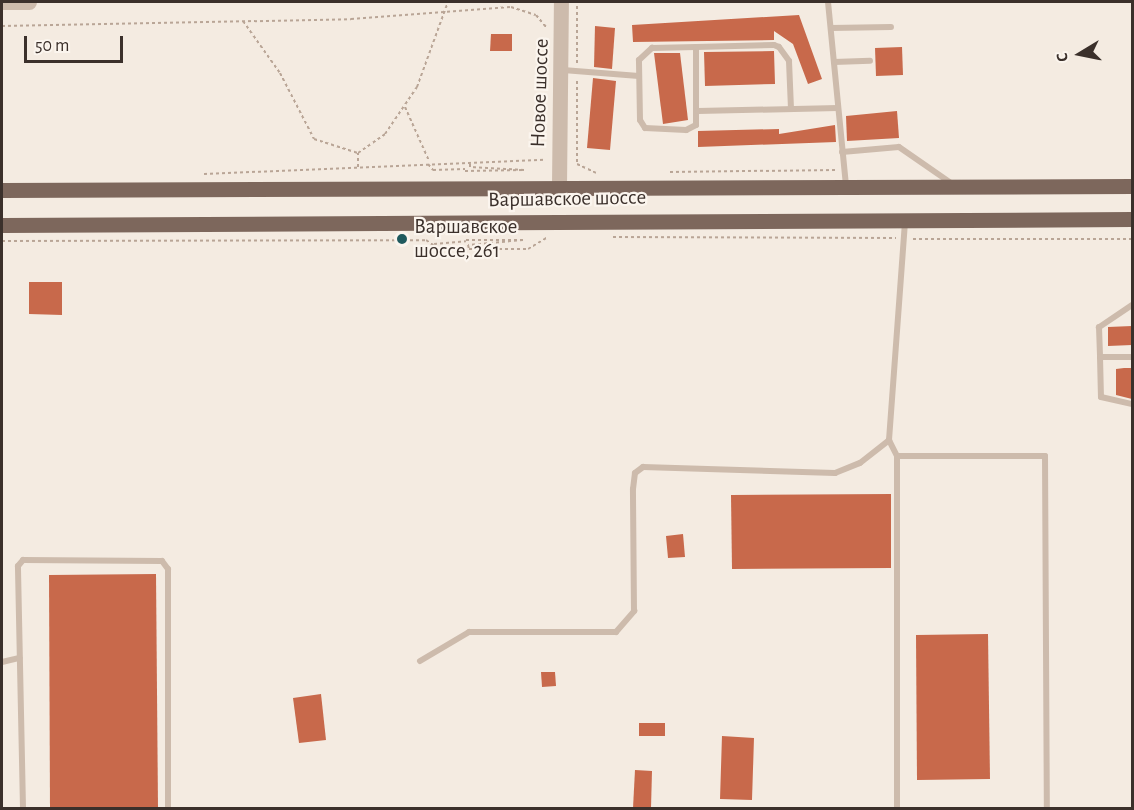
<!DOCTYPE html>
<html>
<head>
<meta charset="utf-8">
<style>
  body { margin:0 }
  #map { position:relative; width:1134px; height:810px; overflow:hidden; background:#f4ebe1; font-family:"Alegreya Sans",sans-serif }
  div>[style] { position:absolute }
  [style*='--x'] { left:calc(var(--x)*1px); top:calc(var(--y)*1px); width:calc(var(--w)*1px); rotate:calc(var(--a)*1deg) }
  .building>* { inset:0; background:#c8694b }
  .path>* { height:2px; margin-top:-1px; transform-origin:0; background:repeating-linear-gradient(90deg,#b9a596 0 3px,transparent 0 6px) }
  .service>* { height:6px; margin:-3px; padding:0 3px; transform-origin:3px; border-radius:3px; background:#cdbbac }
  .tertiary>* { height:15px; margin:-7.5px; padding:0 7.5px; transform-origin:7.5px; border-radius:7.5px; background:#cdbbac }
  .primary>* { height:15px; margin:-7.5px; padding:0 7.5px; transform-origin:7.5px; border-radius:7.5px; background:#7d675c }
  .dots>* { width:16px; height:16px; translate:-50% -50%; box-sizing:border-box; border:3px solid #fbf5ee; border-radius:50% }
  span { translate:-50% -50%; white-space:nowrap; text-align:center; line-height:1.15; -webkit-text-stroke:4.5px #fbf5ee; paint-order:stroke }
  .street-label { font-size:21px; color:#3b302b }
  .poi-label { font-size:21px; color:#3b302b }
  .left { translate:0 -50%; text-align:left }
  .frame { position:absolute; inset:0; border:3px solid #3b302b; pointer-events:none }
  .north { position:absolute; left:1050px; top:24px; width:60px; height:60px; -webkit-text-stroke:4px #fbf5ee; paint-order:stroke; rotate:260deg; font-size:16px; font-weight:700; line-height:24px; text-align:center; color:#3b302b }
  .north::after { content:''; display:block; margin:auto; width:21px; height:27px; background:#3b302b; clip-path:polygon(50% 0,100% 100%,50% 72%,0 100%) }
  .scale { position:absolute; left:24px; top:36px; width:99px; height:27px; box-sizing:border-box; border:3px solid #3b302b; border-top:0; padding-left:8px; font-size:18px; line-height:21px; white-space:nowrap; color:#3b302b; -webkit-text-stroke:4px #fbf5ee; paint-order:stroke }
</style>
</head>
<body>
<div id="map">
  <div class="building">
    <i style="clip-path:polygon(799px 15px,822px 79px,808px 84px,793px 44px,774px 31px,774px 40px,633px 42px,632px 25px)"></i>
    <i style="clip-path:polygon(595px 26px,615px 28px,612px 69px,594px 67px)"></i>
    <i style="clip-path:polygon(491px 34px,512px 34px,512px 51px,490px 51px)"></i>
    <i style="clip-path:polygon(902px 47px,903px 75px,876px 76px,875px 48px)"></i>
    <i style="clip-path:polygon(774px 51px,775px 84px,705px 86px,704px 52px)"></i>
    <i style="clip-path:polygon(654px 53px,680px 53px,688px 120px,663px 124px)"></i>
    <i style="clip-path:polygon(593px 78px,616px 81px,610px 150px,587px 148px)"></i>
    <i style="clip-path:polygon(897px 111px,899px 138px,847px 141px,846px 116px)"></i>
    <i style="clip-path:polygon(835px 125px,836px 142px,698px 147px,698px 131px,779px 129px,779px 134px)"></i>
    <i style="clip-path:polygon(29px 282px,62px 282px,62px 315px,29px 314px)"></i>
    <i style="clip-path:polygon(1132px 326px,1132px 345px,1108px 346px,1108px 327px)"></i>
    <i style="clip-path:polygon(1124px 368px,1132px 368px,1132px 399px,1116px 395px,1116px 369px)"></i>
    <i style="clip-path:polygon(891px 494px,891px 568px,732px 569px,731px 495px)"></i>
    <i style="clip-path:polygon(683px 534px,685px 557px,668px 558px,666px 536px)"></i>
    <i style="clip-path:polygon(156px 574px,158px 808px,50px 808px,49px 575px)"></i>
    <i style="clip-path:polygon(988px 634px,990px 779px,917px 780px,916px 635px)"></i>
    <i style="clip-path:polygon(541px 672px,555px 672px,556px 686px,542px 687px)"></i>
    <i style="clip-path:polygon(321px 694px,326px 740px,299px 743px,293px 698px)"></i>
    <i style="clip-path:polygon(639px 723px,665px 723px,665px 736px,639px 736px)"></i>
    <i style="clip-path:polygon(722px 736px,754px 738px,752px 800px,720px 799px)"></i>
    <i style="clip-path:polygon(635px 770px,652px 771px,651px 808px,633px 808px)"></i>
  </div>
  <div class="path">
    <i style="--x:243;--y:21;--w:64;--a:54.6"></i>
    <i style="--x:280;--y:73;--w:74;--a:62.7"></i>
    <i style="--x:314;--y:139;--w:46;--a:17.7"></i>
    <i style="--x:2;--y:26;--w:349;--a:-1.1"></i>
    <i style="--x:351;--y:19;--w:160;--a:-4.3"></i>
    <i style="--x:511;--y:7;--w:26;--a:18"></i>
    <i style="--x:536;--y:15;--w:16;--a:50"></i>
    <i style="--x:577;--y:63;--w:61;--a:-90"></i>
    <i style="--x:577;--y:81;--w:83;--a:90"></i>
    <i style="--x:577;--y:164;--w:21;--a:25"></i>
    <i style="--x:405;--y:107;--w:59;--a:66"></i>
    <i style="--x:428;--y:164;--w:8;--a:50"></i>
    <i style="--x:433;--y:170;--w:32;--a:-2"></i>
    <i style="--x:358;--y:167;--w:14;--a:-90"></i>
    <i style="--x:358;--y:153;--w:33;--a:-35"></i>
    <i style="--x:385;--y:134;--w:57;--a:-55.8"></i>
    <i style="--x:417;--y:87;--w:90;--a:-70"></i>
    <i style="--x:465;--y:171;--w:59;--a:-1"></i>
    <i style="--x:524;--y:170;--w:54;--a:-176.8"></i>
    <i style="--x:470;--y:167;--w:6;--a:-90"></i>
    <i style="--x:670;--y:172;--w:165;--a:-0.7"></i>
    <i style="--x:204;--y:174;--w:341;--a:-2.4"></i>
    <i style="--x:613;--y:237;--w:283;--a:0.2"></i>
    <i style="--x:913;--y:239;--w:219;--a:0"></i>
    <i style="--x:466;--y:240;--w:57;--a:0"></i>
    <i style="--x:523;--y:240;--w:55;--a:174.8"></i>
    <i style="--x:468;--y:245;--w:4;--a:76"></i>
    <i style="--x:2;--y:241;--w:424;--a:-0.1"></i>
    <i style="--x:426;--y:240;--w:16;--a:35"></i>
    <i style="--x:439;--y:249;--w:89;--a:0"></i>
    <i style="--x:528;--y:249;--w:23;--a:-31"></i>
    <i style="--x:434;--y:244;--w:32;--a:-5"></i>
  </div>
  <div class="service">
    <i style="--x:828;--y:2;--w:184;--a:84.4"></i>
    <i style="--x:831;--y:28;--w:60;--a:-1"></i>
    <i style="--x:696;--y:47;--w:78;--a:90"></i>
    <i style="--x:696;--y:125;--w:11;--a:153"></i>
    <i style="--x:686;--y:130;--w:41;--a:-177.2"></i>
    <i style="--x:645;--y:128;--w:9;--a:-122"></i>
    <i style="--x:640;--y:120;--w:60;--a:-91"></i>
    <i style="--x:639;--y:60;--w:18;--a:-43"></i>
    <i style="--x:652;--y:48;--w:44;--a:-1.3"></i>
    <i style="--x:696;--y:47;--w:78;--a:-1.5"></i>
    <i style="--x:774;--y:45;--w:5;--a:22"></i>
    <i style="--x:779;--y:47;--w:17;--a:54"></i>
    <i style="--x:789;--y:61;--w:48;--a:87.6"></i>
    <i style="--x:834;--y:62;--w:36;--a:-2"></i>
    <i style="--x:563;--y:70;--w:76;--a:4.5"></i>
    <i style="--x:698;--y:111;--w:140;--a:-1.2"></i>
    <i style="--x:842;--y:152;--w:57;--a:-5"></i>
    <i style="--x:899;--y:147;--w:63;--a:34.7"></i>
    <i style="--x:1132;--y:305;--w:40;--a:146"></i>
    <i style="--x:1099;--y:327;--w:30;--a:88"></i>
    <i style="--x:1100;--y:357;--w:32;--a:0"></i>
    <i style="--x:1100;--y:357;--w:40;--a:88.6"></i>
    <i style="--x:1101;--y:397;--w:32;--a:13"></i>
    <i style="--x:897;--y:456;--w:148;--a:0"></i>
    <i style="--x:1045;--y:456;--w:352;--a:89.7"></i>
    <i style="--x:420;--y:661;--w:57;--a:-30.6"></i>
    <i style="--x:469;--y:632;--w:147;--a:0"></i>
    <i style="--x:616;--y:632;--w:28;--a:-49"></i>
    <i style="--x:634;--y:611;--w:122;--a:-90.5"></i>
    <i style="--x:633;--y:489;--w:16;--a:-83"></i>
    <i style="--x:635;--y:473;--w:10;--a:-37"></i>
    <i style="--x:643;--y:467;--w:192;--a:1.8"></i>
    <i style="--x:835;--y:473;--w:27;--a:-22"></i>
    <i style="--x:860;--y:463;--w:37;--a:-38"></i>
    <i style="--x:2;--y:662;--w:18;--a:-13"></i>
    <i style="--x:23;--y:808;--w:242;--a:-91.2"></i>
    <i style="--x:18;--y:566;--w:8;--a:-50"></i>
    <i style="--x:23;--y:560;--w:139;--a:0.4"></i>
    <i style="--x:162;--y:561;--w:10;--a:53"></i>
    <i style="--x:168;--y:569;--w:239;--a:90"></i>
    <i style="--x:897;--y:808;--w:352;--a:-90"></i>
    <i style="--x:897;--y:456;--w:18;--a:-117"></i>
    <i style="--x:889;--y:440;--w:220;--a:-85.8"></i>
  </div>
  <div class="tertiary">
    <i style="--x:2;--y:2;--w:27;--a:0"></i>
    <i style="--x:559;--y:186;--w:184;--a:-89.4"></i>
  </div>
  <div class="primary">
    <i style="--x:2;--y:190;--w:1130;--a:-0.2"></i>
    <i style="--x:2;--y:225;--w:1130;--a:-0.3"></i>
  </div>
  <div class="dots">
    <i style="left:402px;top:239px;background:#1f5a5e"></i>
  </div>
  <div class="street-label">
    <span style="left:540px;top:93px;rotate:-88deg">Новое шоссе</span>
    <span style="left:567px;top:199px;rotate:-1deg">Варшавское шоссе</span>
  </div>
  <div class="poi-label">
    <span class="left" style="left:414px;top:239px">Варшавское<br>шоссе, 261</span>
  </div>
  <div class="frame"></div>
  <div class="north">С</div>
  <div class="scale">50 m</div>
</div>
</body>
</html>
